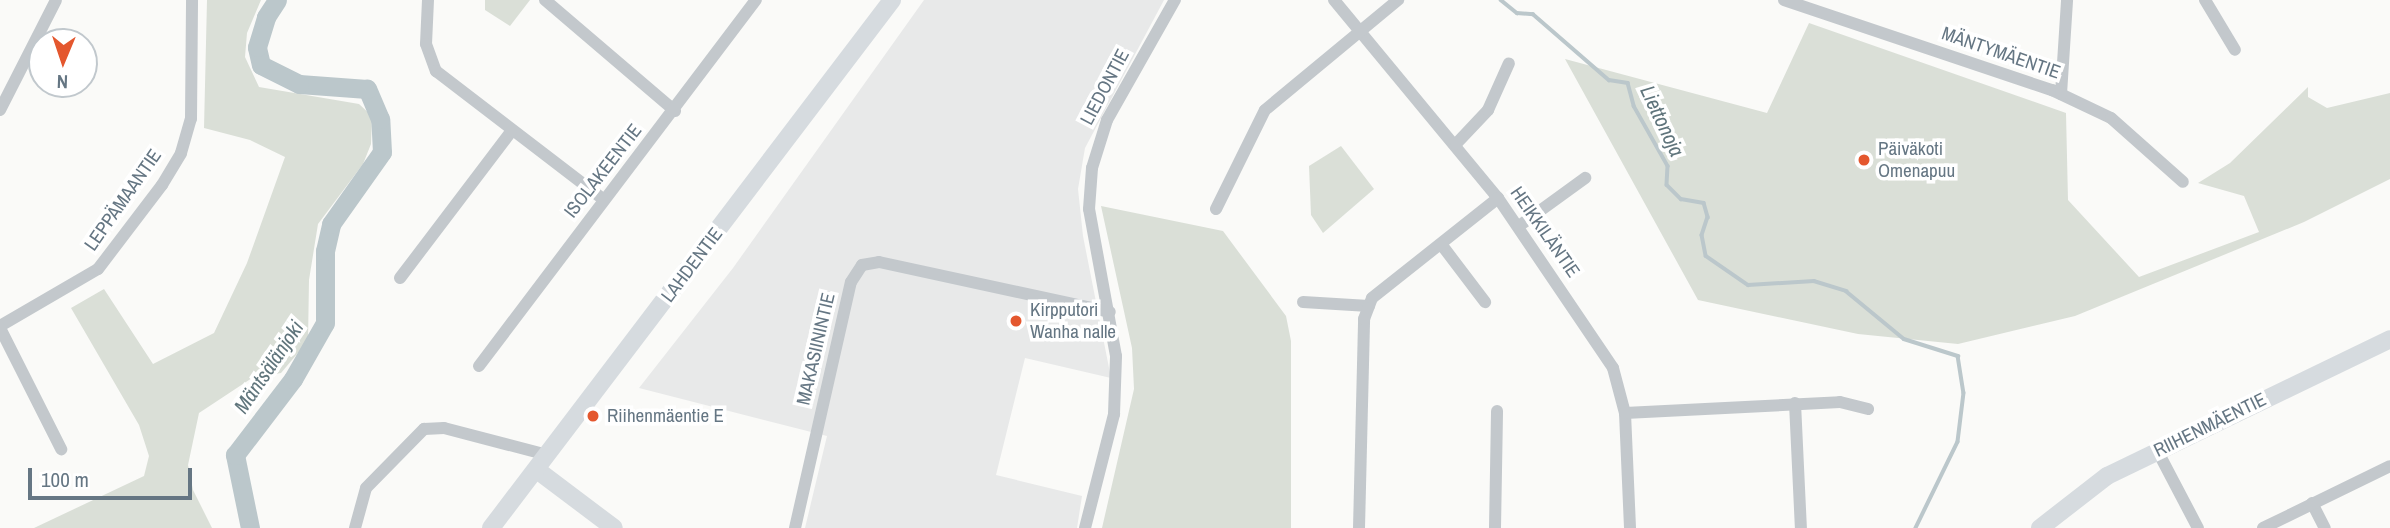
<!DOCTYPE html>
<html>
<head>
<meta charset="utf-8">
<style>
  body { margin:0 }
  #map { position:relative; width:2390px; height:528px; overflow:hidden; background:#fafaf8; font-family:"Archivo Narrow",sans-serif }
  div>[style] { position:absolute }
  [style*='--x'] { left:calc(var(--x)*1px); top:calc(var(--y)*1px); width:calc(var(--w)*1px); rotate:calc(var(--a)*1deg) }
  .built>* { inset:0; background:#e8e9e9 }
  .green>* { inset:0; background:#dadfd7 }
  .stream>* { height:3.5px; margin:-1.75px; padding:0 1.75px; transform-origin:1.75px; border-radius:1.75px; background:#bbc7cb }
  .river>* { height:19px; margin:-9.5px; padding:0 9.5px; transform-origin:9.5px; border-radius:9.5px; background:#bbc7cb }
  .street>* { height:12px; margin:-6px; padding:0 6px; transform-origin:6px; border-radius:6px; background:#c3c8cc }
  .secondary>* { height:18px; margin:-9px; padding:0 9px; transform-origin:9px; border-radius:9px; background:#d6dbdf }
  .dots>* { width:19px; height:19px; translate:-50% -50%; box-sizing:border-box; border:4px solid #fff; border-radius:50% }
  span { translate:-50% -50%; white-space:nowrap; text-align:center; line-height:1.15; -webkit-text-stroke:7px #fff; paint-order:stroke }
  .street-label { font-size:19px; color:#657683 }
  .poi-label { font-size:19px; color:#657683 }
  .left { translate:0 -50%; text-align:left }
  .water-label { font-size:21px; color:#60757c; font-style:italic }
  .north { position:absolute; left:28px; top:28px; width:70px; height:70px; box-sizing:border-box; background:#fff; border:2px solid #c1c8cd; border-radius:50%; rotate:182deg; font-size:19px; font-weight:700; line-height:28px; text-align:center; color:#657683 }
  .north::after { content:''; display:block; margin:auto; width:24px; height:32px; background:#e4572e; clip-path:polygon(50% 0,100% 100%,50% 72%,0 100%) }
  .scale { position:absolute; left:28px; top:468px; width:164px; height:32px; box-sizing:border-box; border:4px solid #657683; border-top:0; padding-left:9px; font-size:21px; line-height:24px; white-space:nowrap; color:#657683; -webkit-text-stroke:5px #fff; paint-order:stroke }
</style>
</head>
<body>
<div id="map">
  <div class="built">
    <i style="clip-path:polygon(924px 0,1164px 0,1085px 148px,1078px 189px,1083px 236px,1111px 378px,1025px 358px,996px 475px,1082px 496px,1077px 528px,805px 528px,827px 436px,639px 388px,733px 268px)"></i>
  </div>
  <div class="green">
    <i style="clip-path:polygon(207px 0,261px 0,247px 33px,245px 57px,259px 87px,359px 104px,372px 116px,371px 144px,363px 164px,318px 224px,309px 280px,308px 341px,281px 373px,252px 378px,199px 413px,188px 465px,193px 490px,212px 528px,34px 528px,144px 476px,149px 456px,139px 425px,71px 308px,104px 289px,153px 364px,214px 333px,247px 263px,285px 157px,250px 140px,204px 128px)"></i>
    <i style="clip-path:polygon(485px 0,530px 0,510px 26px,485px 10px)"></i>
    <i style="clip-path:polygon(1809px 23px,2066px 113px,2068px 200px,2139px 277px,2259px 232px,2244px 196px,2198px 183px,2230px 163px,2308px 87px,2308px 97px,2327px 108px,2390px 93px,2390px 179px,2304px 222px,2075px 316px,1958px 344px,1858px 334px,1698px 300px,1565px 59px,1767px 113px)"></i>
    <i style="clip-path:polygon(1341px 146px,1374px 189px,1323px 233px,1311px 215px,1309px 166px)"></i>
    <i style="clip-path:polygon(1101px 206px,1223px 231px,1286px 316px,1291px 341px,1291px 528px,1102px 528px,1134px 389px,1132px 348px)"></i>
  </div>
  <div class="stream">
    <i style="--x:1501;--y:0;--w:21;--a:39"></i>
    <i style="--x:1517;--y:13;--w:16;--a:4"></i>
    <i style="--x:1533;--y:14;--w:101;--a:41"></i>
    <i style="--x:1609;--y:80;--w:19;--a:9"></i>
    <i style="--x:1628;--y:83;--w:24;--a:75"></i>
    <i style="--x:1634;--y:106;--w:69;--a:60.5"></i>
    <i style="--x:1668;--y:166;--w:19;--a:93"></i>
    <i style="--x:1667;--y:185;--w:20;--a:45"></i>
    <i style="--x:1681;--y:199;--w:23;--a:10"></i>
    <i style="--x:1704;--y:203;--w:15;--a:74"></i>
    <i style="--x:1708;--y:217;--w:19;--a:108"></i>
    <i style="--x:1702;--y:235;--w:21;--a:79"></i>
    <i style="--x:1706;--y:256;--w:51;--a:34.6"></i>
    <i style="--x:1748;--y:285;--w:66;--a:-3.5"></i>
    <i style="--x:1814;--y:281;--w:34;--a:17"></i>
    <i style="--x:1846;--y:291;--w:75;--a:39.6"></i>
    <i style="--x:1904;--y:339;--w:57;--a:17.5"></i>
    <i style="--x:1958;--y:356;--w:37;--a:81"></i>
    <i style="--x:1964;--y:393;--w:49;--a:97"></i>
    <i style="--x:1958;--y:442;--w:96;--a:116"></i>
  </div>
  <div class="river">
    <i style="--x:250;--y:528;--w:75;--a:-101.6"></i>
    <i style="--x:235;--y:455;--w:96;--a:-52.7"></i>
    <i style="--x:293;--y:379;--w:64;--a:-60.3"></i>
    <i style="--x:325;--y:323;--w:72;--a:-90"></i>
    <i style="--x:325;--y:251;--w:28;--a:-77"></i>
    <i style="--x:331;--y:224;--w:88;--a:-54.7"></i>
    <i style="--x:382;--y:152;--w:33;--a:-93"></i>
    <i style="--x:380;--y:119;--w:33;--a:-113"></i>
    <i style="--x:367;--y:89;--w:68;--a:-175.8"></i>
    <i style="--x:299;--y:84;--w:42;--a:-153.4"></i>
    <i style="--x:261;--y:65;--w:18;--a:-103"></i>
    <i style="--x:257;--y:47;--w:31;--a:-73"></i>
    <i style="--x:266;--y:17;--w:20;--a:-57"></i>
  </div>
  <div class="street">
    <i style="--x:428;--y:0;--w:44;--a:92.6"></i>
    <i style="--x:426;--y:44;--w:29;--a:70"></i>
    <i style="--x:436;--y:71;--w:210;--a:37.5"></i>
    <i style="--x:545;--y:0;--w:171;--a:40.5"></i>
    <i style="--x:1334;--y:0;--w:257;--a:50.4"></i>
    <i style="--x:1498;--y:198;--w:205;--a:55.9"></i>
    <i style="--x:1613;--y:368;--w:47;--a:75.1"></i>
    <i style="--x:1625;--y:413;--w:115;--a:87.5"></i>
    <i style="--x:1784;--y:0;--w:283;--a:18.6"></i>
    <i style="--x:2052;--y:90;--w:65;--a:25.4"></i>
    <i style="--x:2111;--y:118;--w:96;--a:41.6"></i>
    <i style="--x:2205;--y:0;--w:58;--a:59"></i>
    <i style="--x:2061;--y:94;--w:94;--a:-86.3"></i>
    <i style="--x:0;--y:110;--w:123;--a:-63"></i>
    <i style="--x:1456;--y:144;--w:47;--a:-46.7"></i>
    <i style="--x:1488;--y:110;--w:51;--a:-65.9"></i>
    <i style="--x:1216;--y:209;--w:110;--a:-63.7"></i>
    <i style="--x:1265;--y:110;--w:173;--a:-39.6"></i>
    <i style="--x:1519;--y:226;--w:82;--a:-36"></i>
    <i style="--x:1441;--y:244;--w:73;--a:52.8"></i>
    <i style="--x:400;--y:278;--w:183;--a:-52.8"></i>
    <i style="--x:1303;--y:302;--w:66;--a:3.5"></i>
    <i style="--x:0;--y:326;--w:113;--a:-30.2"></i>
    <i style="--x:98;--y:269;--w:106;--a:-52.7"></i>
    <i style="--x:162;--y:185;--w:37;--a:-59"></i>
    <i style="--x:181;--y:153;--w:35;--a:-74"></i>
    <i style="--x:191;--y:119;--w:119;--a:-89.5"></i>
    <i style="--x:0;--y:328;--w:136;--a:63.2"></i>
    <i style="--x:479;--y:366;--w:459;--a:-52.9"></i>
    <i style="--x:1795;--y:403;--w:125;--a:87.3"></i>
    <i style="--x:1625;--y:413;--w:215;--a:-2.9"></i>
    <i style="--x:1840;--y:402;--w:29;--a:14"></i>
    <i style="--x:2157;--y:450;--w:88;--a:62.3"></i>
    <i style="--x:2312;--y:503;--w:28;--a:63"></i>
    <i style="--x:355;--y:528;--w:41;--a:-74.6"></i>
    <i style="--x:366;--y:488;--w:83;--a:-45.5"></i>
    <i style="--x:424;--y:429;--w:20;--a:-3"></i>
    <i style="--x:444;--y:428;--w:107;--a:14.6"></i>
    <i style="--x:795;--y:528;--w:252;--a:-77.2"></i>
    <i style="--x:851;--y:282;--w:20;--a:-57"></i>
    <i style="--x:862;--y:265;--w:17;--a:-10"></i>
    <i style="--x:879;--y:262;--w:236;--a:12.2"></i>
    <i style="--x:1085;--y:528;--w:118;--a:-75.7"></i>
    <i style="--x:1114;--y:414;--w:58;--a:-88"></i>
    <i style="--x:1116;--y:356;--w:149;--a:-100.4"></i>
    <i style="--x:1089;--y:209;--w:41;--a:-85.8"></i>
    <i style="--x:1092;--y:168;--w:50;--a:-72.6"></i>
    <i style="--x:1107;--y:120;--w:138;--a:-60.5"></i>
    <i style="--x:1359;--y:528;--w:209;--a:-88.6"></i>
    <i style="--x:1364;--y:319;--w:22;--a:-69"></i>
    <i style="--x:1372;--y:298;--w:161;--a:-38.4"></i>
    <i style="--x:1495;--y:528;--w:117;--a:-89"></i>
    <i style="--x:2263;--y:528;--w:141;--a:-26"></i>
  </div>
  <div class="secondary">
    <i style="--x:537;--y:470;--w:96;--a:37"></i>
    <i style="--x:491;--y:528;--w:663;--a:-52.78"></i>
    <i style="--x:2040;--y:528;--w:85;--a:-37.8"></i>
    <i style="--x:2107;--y:476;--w:314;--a:-25.8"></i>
  </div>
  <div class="dots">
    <i style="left:1864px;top:160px;background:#e4572e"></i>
    <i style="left:1016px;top:321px;background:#e4572e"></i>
    <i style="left:593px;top:416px;background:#e4572e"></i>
  </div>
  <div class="street-label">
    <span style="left:2001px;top:53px;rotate:19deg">MÄNTYMÄENTIE</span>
    <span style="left:1105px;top:87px;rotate:-62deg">LIEDONTIE</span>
    <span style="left:603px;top:171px;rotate:-52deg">ISOLAKEENTIE</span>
    <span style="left:123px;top:200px;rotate:-55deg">LEPPÄMAANTIE</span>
    <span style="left:1545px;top:232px;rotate:55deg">HEIKKILÄNTIE</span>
    <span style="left:692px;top:265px;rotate:-53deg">LAHDENTIE</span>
    <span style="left:816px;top:349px;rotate:-77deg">MAKASIININTIE</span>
    <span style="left:2210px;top:425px;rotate:-26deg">RIIHENMÄENTIE</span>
  </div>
  <div class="poi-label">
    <span class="left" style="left:1878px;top:160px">Päiväkoti<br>Omenapuu</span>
    <span class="left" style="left:1030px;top:321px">Kirpputori<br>Wanha nalle</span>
    <span class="left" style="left:607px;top:416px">Riihenmäentie E</span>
  </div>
  <div class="water-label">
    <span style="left:1662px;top:121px;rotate:65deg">Liettonoja</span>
    <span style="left:269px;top:367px;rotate:-56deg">Mäntsälänjoki</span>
  </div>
  <div class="north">N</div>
  <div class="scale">100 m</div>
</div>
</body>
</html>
